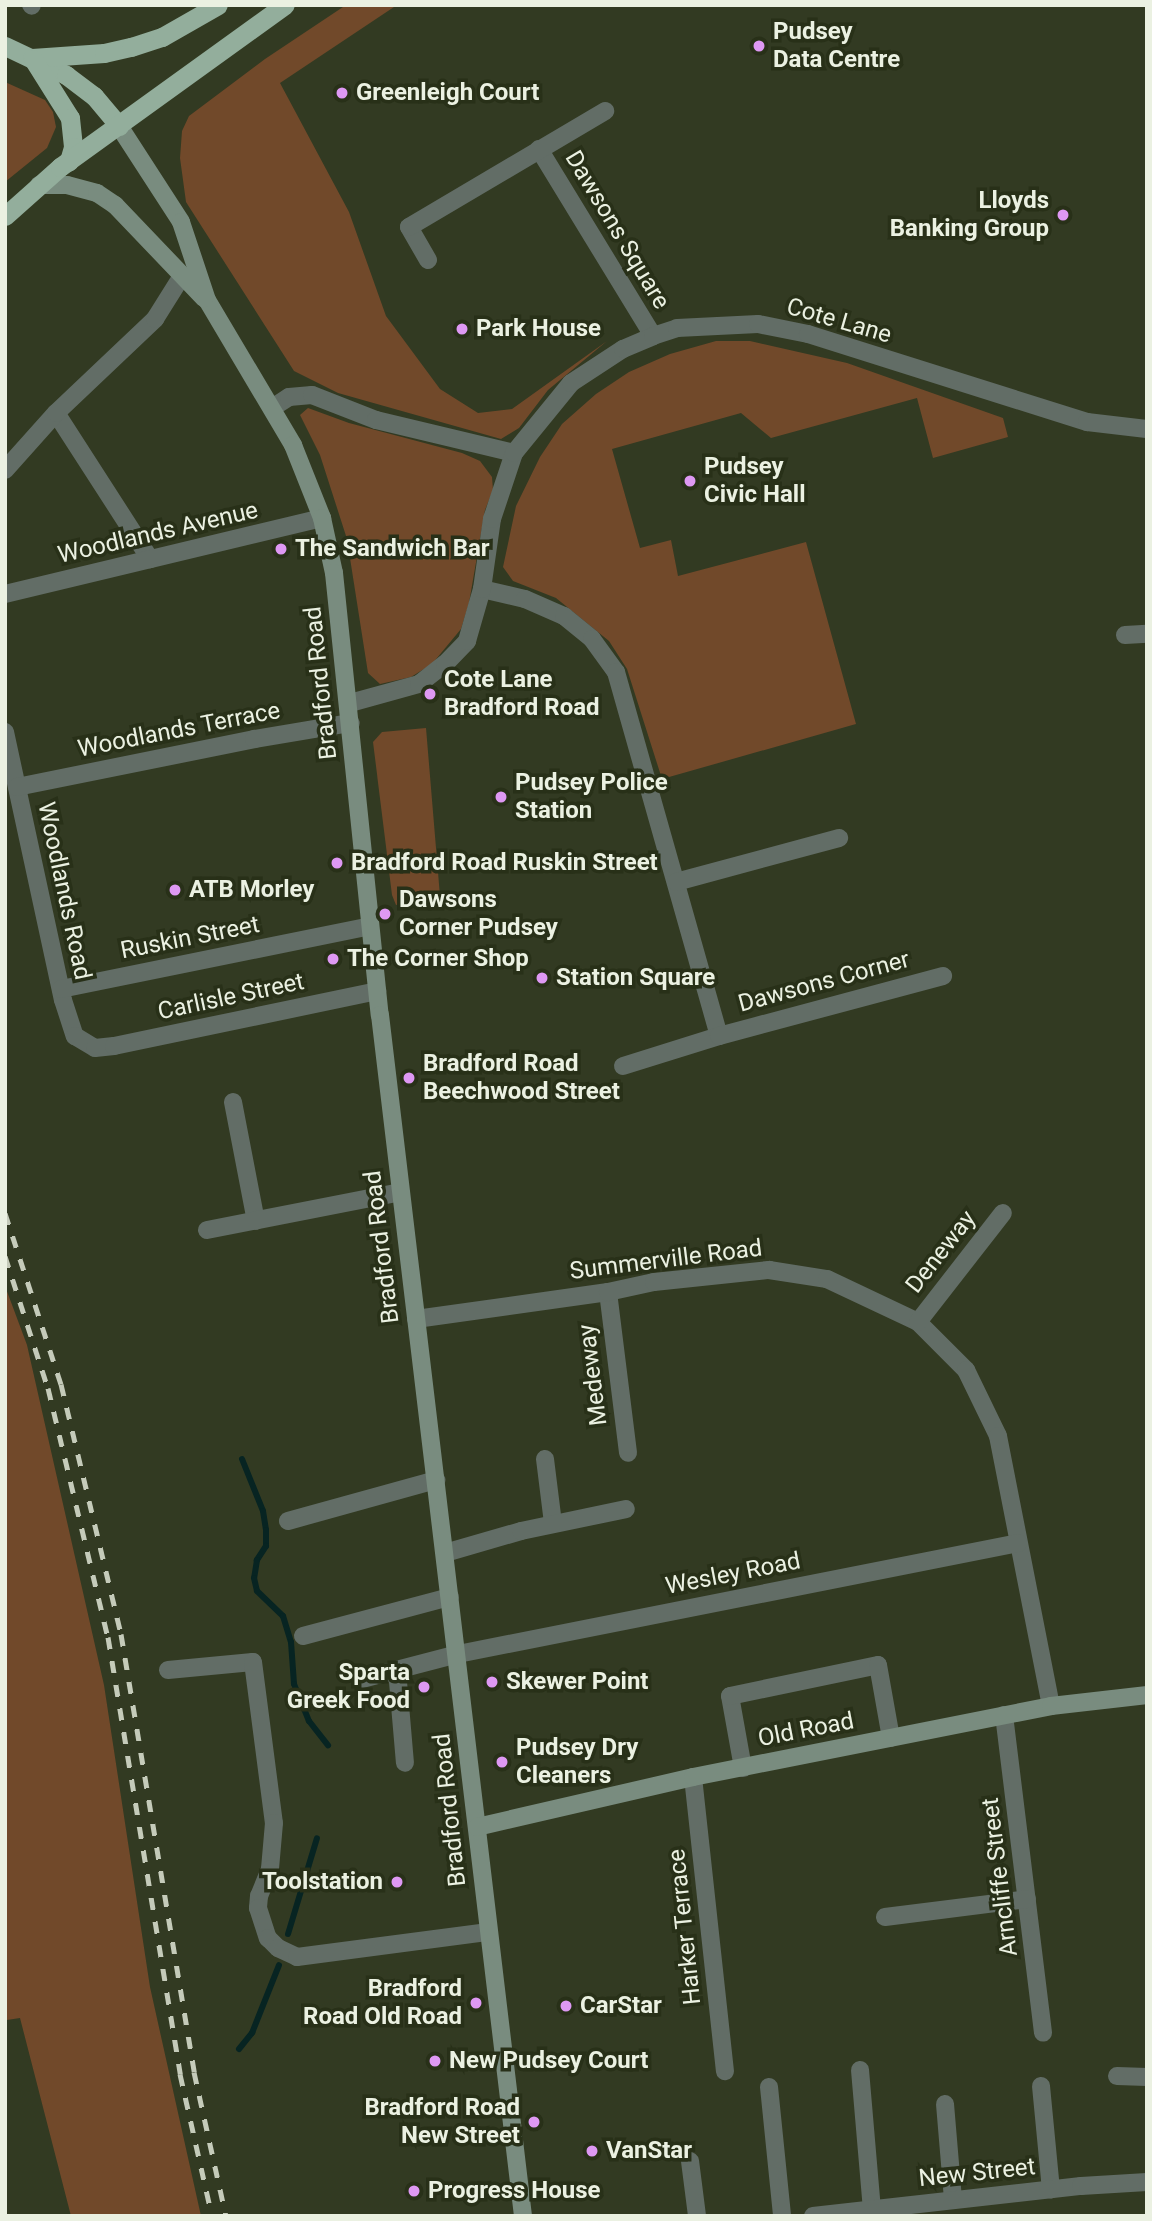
<!DOCTYPE html>
<html>
<head>
<meta charset="utf-8">
<style>
  body { margin:0 }
  #map { position:relative; width:1152px; height:2221px; overflow:hidden; background:#323a22; font-family:Roboto,sans-serif }
  div>[style] { position:absolute }
  [style*='--x'] { left:calc(var(--x)*1px); top:calc(var(--y)*1px); width:calc(var(--w)*1px); rotate:calc(var(--a)*1deg) }
  .green>* { inset:0; background:#71492a }
  .stream>* { height:6px; margin:-3px; padding:0 3px; transform-origin:3px; border-radius:3px; background:#072422 }
  .minor>* { height:18px; margin:-9px; padding:0 9px; transform-origin:9px; border-radius:9px; background:#626d66 }
  .secondary>* { height:18px; margin:-9px; padding:0 9px; transform-origin:9px; border-radius:9px; background:#798c7f }
  .trunk>* { height:19px; margin:-9.5px; padding:0 9.5px; transform-origin:9.5px; border-radius:9.5px; background:#93ae9c }
  .rail>* { height:5px; margin-top:-2.5px; transform-origin:0; background:repeating-linear-gradient(90deg,#c5cbba 0 12px,transparent 0 24px) }
  .dots>* { width:19px; height:19px; translate:-50% -50%; box-sizing:border-box; border:4px solid #283018; border-radius:50% }
  span { translate:-50% -50%; white-space:nowrap; text-align:center; line-height:1.15; -webkit-text-stroke:7px #283018; paint-order:stroke }
  .poi-label { font-size:24px; color:#ebf1e2; font-weight:700 }
  .left { translate:0 -50%; text-align:left }
  .right { translate:-100% -50%; text-align:right }
  .street-label { font-size:24px; color:#ebf1e2 }
  .frame { position:absolute; inset:0; border:7px solid #ebf1e2; pointer-events:none }
</style>
</head>
<body>
<div id="map">
  <div class="green">
    <i style="clip-path:polygon(346px 5px,397px 5px,280px 83px,349px 212px,386px 316px,440px 389px,478px 413px,512px 409px,607px 341px,548px 390px,519px 428px,501px 439px,338px 393px,294px 371px,186px 202px,180px 158px,182px 131px,189px 116px,265px 59px)"></i>
    <i style="clip-path:polygon(5px 82px,45px 100px,53px 112px,56px 127px,47px 148px,5px 182px)"></i>
    <i style="clip-path:polygon(716px 341px,750px 341px,847px 363px,1003px 418px,1008px 437px,933px 458px,917px 398px,771px 438px,741px 413px,612px 449px,640px 548px,671px 540px,678px 576px,806px 542px,856px 724px,662px 779px,627px 669px,609px 641px,556px 598px,513px 581px,503px 567px,516px 506px,540px 457px,562px 424px,596px 394px,629px 372px,670px 354px)"></i>
    <i style="clip-path:polygon(308px 408px,349px 423px,462px 453px,480px 461px,492px 477px,493px 490px,485px 510px,469px 603px,461px 629px,432px 664px,411px 677px,380px 684px,368px 673px,347px 539px,320px 455px,300px 415px)"></i>
    <i style="clip-path:polygon(426px 728px,440px 896px,396px 905px,392px 895px,373px 742px,382px 732px)"></i>
    <i style="clip-path:polygon(5px 1286px,27px 1345px,104px 1685px,150px 1987px,201px 2216px,71px 2216px,20px 2018px,7px 2020px,5px 2011px)"></i>
  </div>
  <div class="stream">
    <i style="--x:242;--y:1459;--w:56;--a:68"></i>
    <i style="--x:263;--y:1511;--w:19;--a:81"></i>
    <i style="--x:266;--y:1530;--w:16;--a:90"></i>
    <i style="--x:266;--y:1546;--w:17;--a:123"></i>
    <i style="--x:257;--y:1560;--w:18;--a:99"></i>
    <i style="--x:254;--y:1578;--w:13;--a:77"></i>
    <i style="--x:257;--y:1591;--w:36;--a:44"></i>
    <i style="--x:283;--y:1616;--w:27;--a:73"></i>
    <i style="--x:291;--y:1642;--w:42;--a:85.9"></i>
    <i style="--x:294;--y:1684;--w:40;--a:68"></i>
    <i style="--x:309;--y:1721;--w:31;--a:52"></i>
    <i style="--x:288;--y:1934;--w:100;--a:-73.2"></i>
    <i style="--x:239;--y:2049;--w:21;--a:-51"></i>
    <i style="--x:252;--y:2033;--w:73;--a:-68.3"></i>
  </div>
  <div class="minor">
    <i style="--x:31;--y:5;--w:1;--a:45"></i>
    <i style="--x:539;--y:149;--w:219;--a:58.6"></i>
    <i style="--x:428;--y:260;--w:38;--a:-120"></i>
    <i style="--x:409;--y:227;--w:228;--a:-30.6"></i>
    <i style="--x:272;--y:408;--w:20;--a:-33"></i>
    <i style="--x:289;--y:397;--w:23;--a:-5"></i>
    <i style="--x:312;--y:395;--w:69;--a:21.3"></i>
    <i style="--x:376;--y:420;--w:142;--a:13.4"></i>
    <i style="--x:56;--y:413;--w:174;--a:57.2"></i>
    <i style="--x:5;--y:470;--w:76;--a:-48.2"></i>
    <i style="--x:56;--y:413;--w:137;--a:-43.5"></i>
    <i style="--x:155;--y:319;--w:51;--a:-57.9"></i>
    <i style="--x:482;--y:589;--w:44;--a:13.1"></i>
    <i style="--x:525;--y:599;--w:43;--a:23.6"></i>
    <i style="--x:564;--y:616;--w:36;--a:39"></i>
    <i style="--x:592;--y:639;--w:41;--a:54"></i>
    <i style="--x:616;--y:672;--w:378;--a:74.2"></i>
    <i style="--x:5;--y:594;--w:326;--a:-13.5"></i>
    <i style="--x:1125;--y:635;--w:22;--a:-3"></i>
    <i style="--x:350;--y:703;--w:72;--a:-15.4"></i>
    <i style="--x:419;--y:684;--w:33;--a:-38"></i>
    <i style="--x:445;--y:664;--w:32;--a:-46"></i>
    <i style="--x:467;--y:641;--w:54;--a:-73.9"></i>
    <i style="--x:482;--y:589;--w:71;--a:-81.9"></i>
    <i style="--x:492;--y:519;--w:70;--a:-71.6"></i>
    <i style="--x:514;--y:453;--w:90;--a:-50.8"></i>
    <i style="--x:571;--y:383;--w:62;--a:-33.2"></i>
    <i style="--x:623;--y:349;--w:33;--a:-23"></i>
    <i style="--x:653;--y:336;--w:25;--a:-18"></i>
    <i style="--x:677;--y:328;--w:81;--a:-2.8"></i>
    <i style="--x:758;--y:324;--w:51;--a:11.3"></i>
    <i style="--x:808;--y:334;--w:293;--a:17.5"></i>
    <i style="--x:1087;--y:422;--w:60;--a:6.7"></i>
    <i style="--x:5;--y:732;--w:274;--a:77.8"></i>
    <i style="--x:63;--y:1000;--w:38;--a:72"></i>
    <i style="--x:75;--y:1036;--w:23;--a:31"></i>
    <i style="--x:95;--y:1048;--w:19;--a:-6"></i>
    <i style="--x:114;--y:1046;--w:269;--a:-11.8"></i>
    <i style="--x:17;--y:787;--w:242;--a:-11.4"></i>
    <i style="--x:254;--y:739;--w:98;--a:-9.4"></i>
    <i style="--x:676;--y:882;--w:169;--a:-15.1"></i>
    <i style="--x:61;--y:989;--w:315;--a:-11.5"></i>
    <i style="--x:623;--y:1066;--w:101;--a:-17.4"></i>
    <i style="--x:719;--y:1036;--w:232;--a:-15"></i>
    <i style="--x:233;--y:1102;--w:121;--a:79.1"></i>
    <i style="--x:207;--y:1230;--w:197;--a:-11.1"></i>
    <i style="--x:608;--y:1292;--w:162;--a:82.9"></i>
    <i style="--x:416;--y:1319;--w:194;--a:-8"></i>
    <i style="--x:608;--y:1292;--w:47;--a:-12.3"></i>
    <i style="--x:654;--y:1282;--w:116;--a:-6"></i>
    <i style="--x:769;--y:1270;--w:59;--a:8.8"></i>
    <i style="--x:827;--y:1279;--w:101;--a:25.3"></i>
    <i style="--x:918;--y:1322;--w:68;--a:45"></i>
    <i style="--x:966;--y:1370;--w:73;--a:64.1"></i>
    <i style="--x:998;--y:1436;--w:275;--a:78.9"></i>
    <i style="--x:918;--y:1322;--w:138;--a:-52.1"></i>
    <i style="--x:545;--y:1459;--w:64;--a:82.9"></i>
    <i style="--x:288;--y:1521;--w:154;--a:-15.5"></i>
    <i style="--x:445;--y:1553;--w:79;--a:-16.1"></i>
    <i style="--x:521;--y:1531;--w:107;--a:-11.8"></i>
    <i style="--x:303;--y:1636;--w:152;--a:-14.9"></i>
    <i style="--x:168;--y:1670;--w:85;--a:-5.4"></i>
    <i style="--x:253;--y:1662;--w:162;--a:82.6"></i>
    <i style="--x:274;--y:1823;--w:46;--a:95"></i>
    <i style="--x:270;--y:1869;--w:29;--a:112"></i>
    <i style="--x:259;--y:1896;--w:12;--a:95"></i>
    <i style="--x:258;--y:1908;--w:32;--a:72"></i>
    <i style="--x:268;--y:1938;--w:14;--a:45"></i>
    <i style="--x:278;--y:1948;--w:21;--a:25"></i>
    <i style="--x:297;--y:1957;--w:193;--a:-7.5"></i>
    <i style="--x:397;--y:1670;--w:93;--a:85.1"></i>
    <i style="--x:362;--y:1679;--w:99;--a:-14.6"></i>
    <i style="--x:458;--y:1654;--w:571;--a:-11.21"></i>
    <i style="--x:1004;--y:1715;--w:320;--a:83"></i>
    <i style="--x:743;--y:1768;--w:73;--a:-100.2"></i>
    <i style="--x:730;--y:1696;--w:151;--a:-11.8"></i>
    <i style="--x:878;--y:1665;--w:74;--a:79.9"></i>
    <i style="--x:693;--y:1777;--w:296;--a:83.8"></i>
    <i style="--x:885;--y:1917;--w:143;--a:-7.2"></i>
    <i style="--x:860;--y:2070;--w:141;--a:85.1"></i>
    <i style="--x:1117;--y:2076;--w:30;--a:2"></i>
    <i style="--x:1041;--y:2086;--w:104;--a:84.5"></i>
    <i style="--x:769;--y:2087;--w:130;--a:84.2"></i>
    <i style="--x:945;--y:2104;--w:96;--a:85.2"></i>
    <i style="--x:690;--y:2161;--w:55;--a:82.7"></i>
    <i style="--x:813;--y:2216;--w:270;--a:-6.4"></i>
    <i style="--x:1081;--y:2186;--w:66;--a:-3.5"></i>
  </div>
  <div class="secondary">
    <i style="--x:119;--y:126;--w:114;--a:57.1"></i>
    <i style="--x:181;--y:222;--w:82;--a:71.6"></i>
    <i style="--x:207;--y:300;--w:169;--a:59.3"></i>
    <i style="--x:293;--y:445;--w:79;--a:68.3"></i>
    <i style="--x:322;--y:518;--w:56;--a:77.7"></i>
    <i style="--x:334;--y:573;--w:444;--a:84.1"></i>
    <i style="--x:380;--y:1015;--w:1209;--a:83.21"></i>
    <i style="--x:39;--y:185;--w:28;--a:0"></i>
    <i style="--x:67;--y:185;--w:31;--a:15"></i>
    <i style="--x:97;--y:193;--w:22;--a:34"></i>
    <i style="--x:115;--y:205;--w:129;--a:46.3"></i>
    <i style="--x:477;--y:1827;--w:222;--a:-13"></i>
    <i style="--x:693;--y:1777;--w:365;--a:-11.2"></i>
    <i style="--x:1051;--y:1706;--w:97;--a:-6.5"></i>
  </div>
  <div class="trunk">
    <i style="--x:5;--y:46;--w:68;--a:25.4"></i>
    <i style="--x:66;--y:75;--w:35;--a:37"></i>
    <i style="--x:94;--y:96;--w:39;--a:50"></i>
    <i style="--x:32;--y:58;--w:72;--a:-4"></i>
    <i style="--x:104;--y:53;--w:28;--a:-13"></i>
    <i style="--x:131;--y:47;--w:33;--a:-18"></i>
    <i style="--x:162;--y:37;--w:64;--a:-29.7"></i>
    <i style="--x:33;--y:59;--w:70;--a:57.9"></i>
    <i style="--x:70;--y:118;--w:29;--a:84"></i>
    <i style="--x:73;--y:147;--w:15;--a:106"></i>
    <i style="--x:5;--y:216;--w:74;--a:-41.7"></i>
    <i style="--x:60;--y:167;--w:277;--a:-35.8"></i>
  </div>
  <div class="rail">
    <i style="--x:5;--y:1213;--w:180;--a:71.9"></i>
    <i style="--x:61;--y:1384;--w:257;--a:76.5"></i>
    <i style="--x:121;--y:1634;--w:444;--a:80.5"></i>
    <i style="--x:194;--y:2072;--w:148;--a:77.5"></i>
    <i style="--x:5;--y:1256;--w:139;--a:72"></i>
    <i style="--x:48;--y:1388;--w:256;--a:76.5"></i>
    <i style="--x:108;--y:1637;--w:443;--a:80.6"></i>
    <i style="--x:180;--y:2074;--w:146;--a:77.3"></i>
  </div>
  <div class="dots">
    <i style="left:759px;top:46px;background:#de98f3"></i>
    <i style="left:342px;top:93px;background:#de98f3"></i>
    <i style="left:1063px;top:215px;background:#de98f3"></i>
    <i style="left:462px;top:329px;background:#de98f3"></i>
    <i style="left:690px;top:481px;background:#de98f3"></i>
    <i style="left:281px;top:549px;background:#de98f3"></i>
    <i style="left:430px;top:694px;background:#de98f3"></i>
    <i style="left:501px;top:797px;background:#de98f3"></i>
    <i style="left:337px;top:863px;background:#de98f3"></i>
    <i style="left:175px;top:890px;background:#de98f3"></i>
    <i style="left:385px;top:914px;background:#de98f3"></i>
    <i style="left:333px;top:959px;background:#de98f3"></i>
    <i style="left:542px;top:978px;background:#de98f3"></i>
    <i style="left:409px;top:1078px;background:#de98f3"></i>
    <i style="left:492px;top:1682px;background:#de98f3"></i>
    <i style="left:424px;top:1687px;background:#de98f3"></i>
    <i style="left:502px;top:1762px;background:#de98f3"></i>
    <i style="left:397px;top:1882px;background:#de98f3"></i>
    <i style="left:476px;top:2003px;background:#de98f3"></i>
    <i style="left:566px;top:2006px;background:#de98f3"></i>
    <i style="left:435px;top:2061px;background:#de98f3"></i>
    <i style="left:534px;top:2122px;background:#de98f3"></i>
    <i style="left:592px;top:2151px;background:#de98f3"></i>
    <i style="left:414px;top:2191px;background:#de98f3"></i>
  </div>
  <div class="poi-label">
    <span class="left" style="left:773px;top:46px">Pudsey<br>Data Centre</span>
    <span class="left" style="left:356px;top:93px">Greenleigh Court</span>
    <span class="right" style="left:1049px;top:215px">Lloyds<br>Banking Group</span>
    <span class="left" style="left:476px;top:329px">Park House</span>
    <span class="left" style="left:704px;top:481px">Pudsey<br>Civic Hall</span>
    <span class="left" style="left:295px;top:549px">The Sandwich Bar</span>
    <span class="left" style="left:444px;top:694px">Cote Lane<br>Bradford Road</span>
    <span class="left" style="left:515px;top:797px">Pudsey Police<br>Station</span>
    <span class="left" style="left:351px;top:863px">Bradford Road Ruskin Street</span>
    <span class="left" style="left:189px;top:890px">ATB Morley</span>
    <span class="left" style="left:399px;top:914px">Dawsons<br>Corner Pudsey</span>
    <span class="left" style="left:347px;top:959px">The Corner Shop</span>
    <span class="left" style="left:556px;top:978px">Station Square</span>
    <span class="left" style="left:423px;top:1078px">Bradford Road<br>Beechwood Street</span>
    <span class="right" style="left:410px;top:1687px">Sparta<br>Greek Food</span>
    <span class="left" style="left:506px;top:1682px">Skewer Point</span>
    <span class="left" style="left:516px;top:1762px">Pudsey Dry<br>Cleaners</span>
    <span class="right" style="left:383px;top:1882px">Toolstation</span>
    <span class="right" style="left:462px;top:2003px">Bradford<br>Road Old Road</span>
    <span class="left" style="left:580px;top:2006px">CarStar</span>
    <span class="left" style="left:449px;top:2061px">New Pudsey Court</span>
    <span class="right" style="left:520px;top:2122px">Bradford Road<br>New Street</span>
    <span class="left" style="left:606px;top:2151px">VanStar</span>
    <span class="left" style="left:428px;top:2191px">Progress House</span>
  </div>
  <div class="street-label">
    <span style="left:617px;top:230px;rotate:59deg">Dawsons Square</span>
    <span style="left:839px;top:321px;rotate:16deg">Cote Lane</span>
    <span style="left:158px;top:533px;rotate:-13deg">Woodlands Avenue</span>
    <span style="left:321px;top:683px;rotate:-96deg">Bradford Road</span>
    <span style="left:179px;top:730px;rotate:-11deg">Woodlands Terrace</span>
    <span style="left:64px;top:891px;rotate:78deg">Woodlands Road</span>
    <span style="left:190px;top:938px;rotate:-11deg">Ruskin Street</span>
    <span style="left:824px;top:982px;rotate:-15deg">Dawsons Corner</span>
    <span style="left:231px;top:997px;rotate:-12deg">Carlisle Street</span>
    <span style="left:382px;top:1247px;rotate:-97deg">Bradford Road</span>
    <span style="left:941px;top:1252px;rotate:-52deg">Deneway</span>
    <span style="left:666px;top:1260px;rotate:-7deg">Summerville Road</span>
    <span style="left:593px;top:1375px;rotate:-97deg">Medeway</span>
    <span style="left:733px;top:1574px;rotate:-11deg">Wesley Road</span>
    <span style="left:806px;top:1730px;rotate:-11deg">Old Road</span>
    <span style="left:450px;top:1810px;rotate:-96deg">Bradford Road</span>
    <span style="left:1000px;top:1877px;rotate:-97deg">Arncliffe Street</span>
    <span style="left:685px;top:1927px;rotate:-96deg">Harker Terrace</span>
    <span style="left:977px;top:2173px;rotate:-6deg">New Street</span>
  </div>
  <div class="frame"></div>
</div>
</body>
</html>
